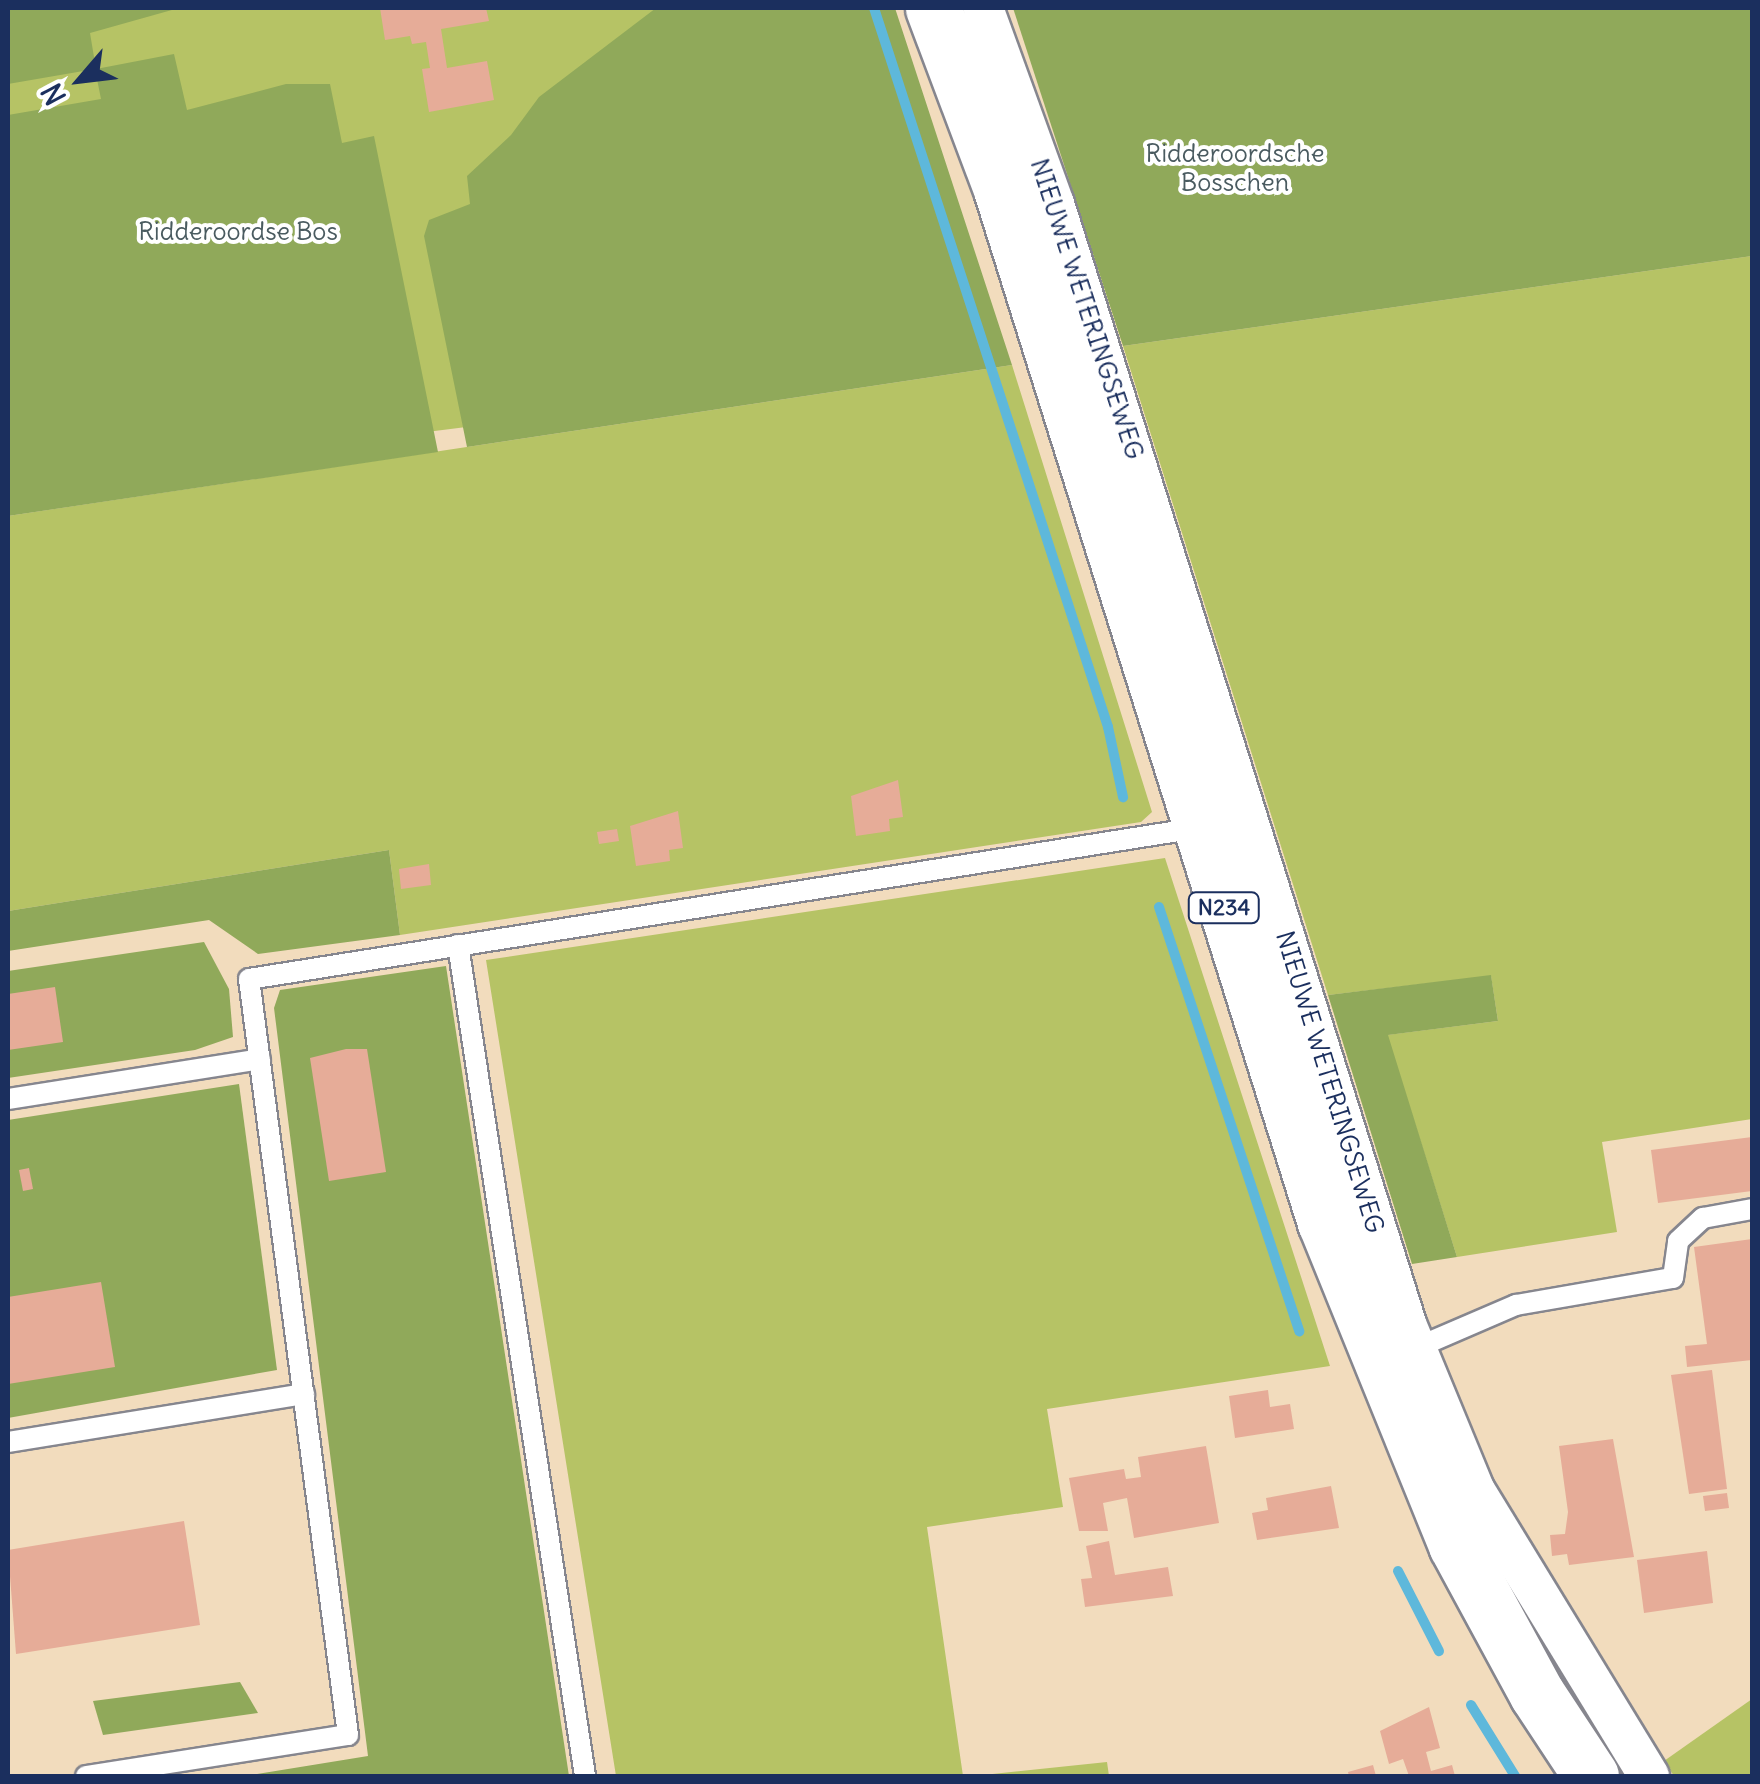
<!DOCTYPE html>
<html>
<head>
<meta charset="utf-8">
<style>
  body { margin:0 }
  #map { position:relative; width:1760px; height:1784px; overflow:hidden; background:#f2dcbd; font-family:Delius,sans-serif }
  div>[style] { position:absolute }
  [style*='--x'] { left:calc(var(--x)*1px); top:calc(var(--y)*1px); width:calc(var(--w)*1px); rotate:calc(var(--a)*1deg) }
  .green>* { inset:0; background:#b6c365 }
  .forest>* { inset:0; background:#90a95a }
  .stream>* { height:10px; margin:-5px; padding:0 5px; transform-origin:5px; border-radius:5px; background:#5eb8db }
  .building>* { inset:0; background:#e6ac98 }
  .roads { filter:drop-shadow(2px 0 #86868e) drop-shadow(-2px 0 #86868e) drop-shadow(0 2px #86868e) drop-shadow(0 -2px #86868e) }
  .service>* { height:20px; margin:-10px; padding:0 10px; transform-origin:10px; border-radius:10px; background:#fff }
  .minor>* { height:40px; margin:-20px; padding:0 20px; transform-origin:20px; border-radius:20px; background:#fff }
  .primary>* { height:55px; margin:-27.5px; padding:0 27.5px; transform-origin:27.5px; border-radius:27.5px; background:#fff }
  span { translate:-50% -50%; white-space:nowrap; text-align:center; line-height:1.15; -webkit-text-stroke:8px #fff; paint-order:stroke }
  .shield-label span { padding:2px 8px; background:#fff; border:2px solid; border-radius:8px; -webkit-text-stroke-width:0 }
  .shield-label { font-size:22px; color:#1b2f5e; font-weight:700 }
  .park-label { font-size:25px; color:#4a5b60 }
  .street-label { font-size:25px; color:#1b2f5e }
  .frame { position:absolute; inset:0; border:10px solid #1b2f5e; pointer-events:none }
  .north { position:absolute; left:30px; top:30px; width:100px; height:100px; -webkit-text-stroke:8px #fff; paint-order:stroke; rotate:242deg; font-size:28px; font-weight:700; line-height:40px; text-align:center; color:#1b2f5e }
  .north::after { content:''; display:block; margin:auto; width:35px; height:45px; background:#1b2f5e; clip-path:polygon(50% 0,100% 100%,50% 72%,0 100%) }
</style>
</head>
<body>
<div id="map">
  <div class="green">
    <i style="clip-path:polygon(8px 8px,875px 8px,940px 367px,8px 485px)"></i>
    <i style="clip-path:polygon(1752px 256px,1752px 1119px,1602px 1142px,1617px 1232px,1457px 1257px,1387px 1035px,1498px 1021px,1491px 976px,1328px 995px,1123px 346px)"></i>
    <i style="clip-path:polygon(1012px 365px,1152px 812px,1141px 822px,400px 935px,389px 850px,8px 911px,8px 516px)"></i>
    <i style="clip-path:polygon(1165px 858px,1330px 1366px,1047px 1409px,1063px 1507px,927px 1527px,963px 1776px,616px 1776px,486px 960px)"></i>
    <i style="clip-path:polygon(1752px 1699px,1752px 1776px,1674px 1776px,1664px 1761px)"></i>
    <i style="clip-path:polygon(1107px 1762px,1109px 1776px,974px 1776px)"></i>
  </div>
  <div class="forest">
    <i style="clip-path:polygon(8px 8px,179px 8px,90px 33px,96px 69px,174px 54px,187px 110px,286px 84px,330px 84px,342px 143px,374px 136px,438px 452px,8px 516px,8px 115px,101px 99px,95px 69px,8px 84px)"></i>
    <i style="clip-path:polygon(656px 8px,895px 8px,1012px 365px,467px 447px,424px 236px,429px 220px,470px 204px,467px 176px,511px 135px,539px 97px)"></i>
    <i style="clip-path:polygon(1013px 8px,1752px 8px,1752px 256px,1123px 346px)"></i>
    <i style="clip-path:polygon(389px 850px,400px 935px,258px 954px,209px 920px,8px 951px,8px 911px)"></i>
    <i style="clip-path:polygon(204px 942px,229px 989px,233px 1037px,195px 1050px,8px 1078px,8px 971px)"></i>
    <i style="clip-path:polygon(446px 966px,569px 1776px,244px 1776px,368px 1756px,274px 1008px,280px 990px)"></i>
    <i style="clip-path:polygon(1491px 975px,1498px 1021px,1388px 1035px,1457px 1257px,1412px 1264px,1328px 995px)"></i>
    <i style="clip-path:polygon(239px 1084px,277px 1370px,8px 1418px,8px 1120px)"></i>
    <i style="clip-path:polygon(240px 1682px,258px 1713px,103px 1735px,93px 1701px)"></i>
  </div>
  <div class="stream">
    <i style="--x:874;--y:8;--w:756;--a:71.97"></i>
    <i style="--x:1108;--y:727;--w:72;--a:77.9"></i>
    <i style="--x:1159;--y:907;--w:447;--a:71.7"></i>
    <i style="--x:1398;--y:1571;--w:90;--a:62.9"></i>
    <i style="--x:1471;--y:1705;--w:84;--a:58.2"></i>
  </div>
  <div class="building">
    <i style="clip-path:polygon(380px 8px,486px 8px,489px 21px,441px 29px,447px 68px,487px 61px,494px 100px,429px 112px,422px 69px,430px 68px,426px 42px,412px 44px,410px 36px,385px 40px)"></i>
    <i style="clip-path:polygon(898px 780px,903px 817px,889px 819px,890px 831px,856px 836px,851px 796px)"></i>
    <i style="clip-path:polygon(678px 811px,683px 848px,669px 850px,670px 861px,636px 866px,630px 826px)"></i>
    <i style="clip-path:polygon(617px 829px,619px 841px,599px 844px,597px 832px)"></i>
    <i style="clip-path:polygon(429px 864px,431px 885px,401px 889px,399px 869px)"></i>
    <i style="clip-path:polygon(55px 987px,63px 1042px,8px 1050px,8px 994px)"></i>
    <i style="clip-path:polygon(346px 1049px,367px 1049px,386px 1172px,329px 1181px,310px 1058px)"></i>
    <i style="clip-path:polygon(1752px 1137px,1752px 1191px,1658px 1203px,1651px 1150px)"></i>
    <i style="clip-path:polygon(29px 1168px,33px 1189px,23px 1191px,19px 1170px)"></i>
    <i style="clip-path:polygon(1752px 1239px,1752px 1360px,1687px 1367px,1685px 1346px,1707px 1344px,1694px 1247px)"></i>
    <i style="clip-path:polygon(101px 1282px,115px 1367px,8px 1384px,8px 1297px)"></i>
    <i style="clip-path:polygon(1712px 1370px,1727px 1489px,1689px 1494px,1671px 1375px)"></i>
    <i style="clip-path:polygon(1268px 1390px,1270px 1407px,1290px 1404px,1294px 1429px,1235px 1438px,1229px 1396px)"></i>
    <i style="clip-path:polygon(1613px 1439px,1634px 1557px,1569px 1565px,1567px 1554px,1552px 1556px,1550px 1535px,1565px 1534px,1568px 1512px,1559px 1446px)"></i>
    <i style="clip-path:polygon(1206px 1446px,1219px 1523px,1134px 1538px,1127px 1498px,1103px 1503px,1108px 1531px,1079px 1531px,1069px 1478px,1124px 1469px,1126px 1479px,1141px 1477px,1138px 1457px)"></i>
    <i style="clip-path:polygon(1331px 1486px,1339px 1528px,1257px 1540px,1252px 1513px,1268px 1510px,1266px 1498px)"></i>
    <i style="clip-path:polygon(1727px 1493px,1729px 1508px,1705px 1511px,1703px 1496px)"></i>
    <i style="clip-path:polygon(184px 1521px,200px 1625px,16px 1654px,8px 1550px)"></i>
    <i style="clip-path:polygon(1109px 1541px,1115px 1575px,1168px 1567px,1173px 1596px,1085px 1607px,1081px 1579px,1092px 1578px,1086px 1546px)"></i>
    <i style="clip-path:polygon(1707px 1551px,1713px 1603px,1644px 1613px,1637px 1560px)"></i>
    <i style="clip-path:polygon(1429px 1707px,1440px 1748px,1426px 1752px,1431px 1771px,1452px 1765px,1455px 1776px,1409px 1776px,1403px 1759px,1389px 1764px,1380px 1731px)"></i>
    <i style="clip-path:polygon(1373px 1765px,1376px 1776px,1349px 1776px,1348px 1772px)"></i>
  </div>
  <div class="roads">
    <div class="service">
      <i style="--x:458;--y:945;--w:841;--a:81.31"></i>
      <i style="--x:8;--y:1099;--w:255;--a:-9"></i>
      <i style="--x:1416;--y:1348;--w:109;--a:-23.3"></i>
      <i style="--x:1516;--y:1305;--w:159;--a:-9.8"></i>
      <i style="--x:1673;--y:1278;--w:37;--a:-82"></i>
      <i style="--x:1678;--y:1241;--w:34;--a:-43"></i>
      <i style="--x:1703;--y:1218;--w:50;--a:-10.4"></i>
      <i style="--x:8;--y:1442;--w:300;--a:-9.2"></i>
      <i style="--x:86;--y:1776;--w:265;--a:-8.9"></i>
      <i style="--x:348;--y:1735;--w:762;--a:-97.46"></i>
      <i style="--x:249;--y:979;--w:960;--a:-9.05"></i>
    </div>
    <div class="minor">
      <i style="--x:983;--y:8;--w:208;--a:70.1"></i>
      <i style="--x:1054;--y:204;--w:1174;--a:72.55"></i>
      <i style="--x:1406;--y:1324;--w:181;--a:67.6"></i>
      <i style="--x:1475;--y:1491;--w:334;--a:58.6"></i>
    </div>
    <div class="primary">
      <i style="--x:933;--y:8;--w:193;--a:69.4"></i>
      <i style="--x:1001;--y:189;--w:1083;--a:72.59"></i>
      <i style="--x:1325;--y:1222;--w:349;--a:67.9"></i>
      <i style="--x:1456;--y:1545;--w:170;--a:61.5"></i>
      <i style="--x:1537;--y:1694;--w:98;--a:56.6"></i>
    </div>
  </div>
  <div class="shield-label">
    <span style="left:1224px;top:908px">N234</span>
  </div>
  <div class="park-label">
    <span style="left:1235px;top:168px">Ridderoordsche<br>Bosschen</span>
    <span style="left:238px;top:231px">Ridderoordse Bos</span>
  </div>
  <div class="street-label">
    <span style="left:1087px;top:309px;rotate:72deg">NIEUWE WETERINGSEWEG</span>
    <span style="left:1330px;top:1082px;rotate:73deg">NIEUWE WETERINGSEWEG</span>
  </div>
  <div class="frame"></div>
  <div class="north">N</div>
</div>
</body>
</html>
